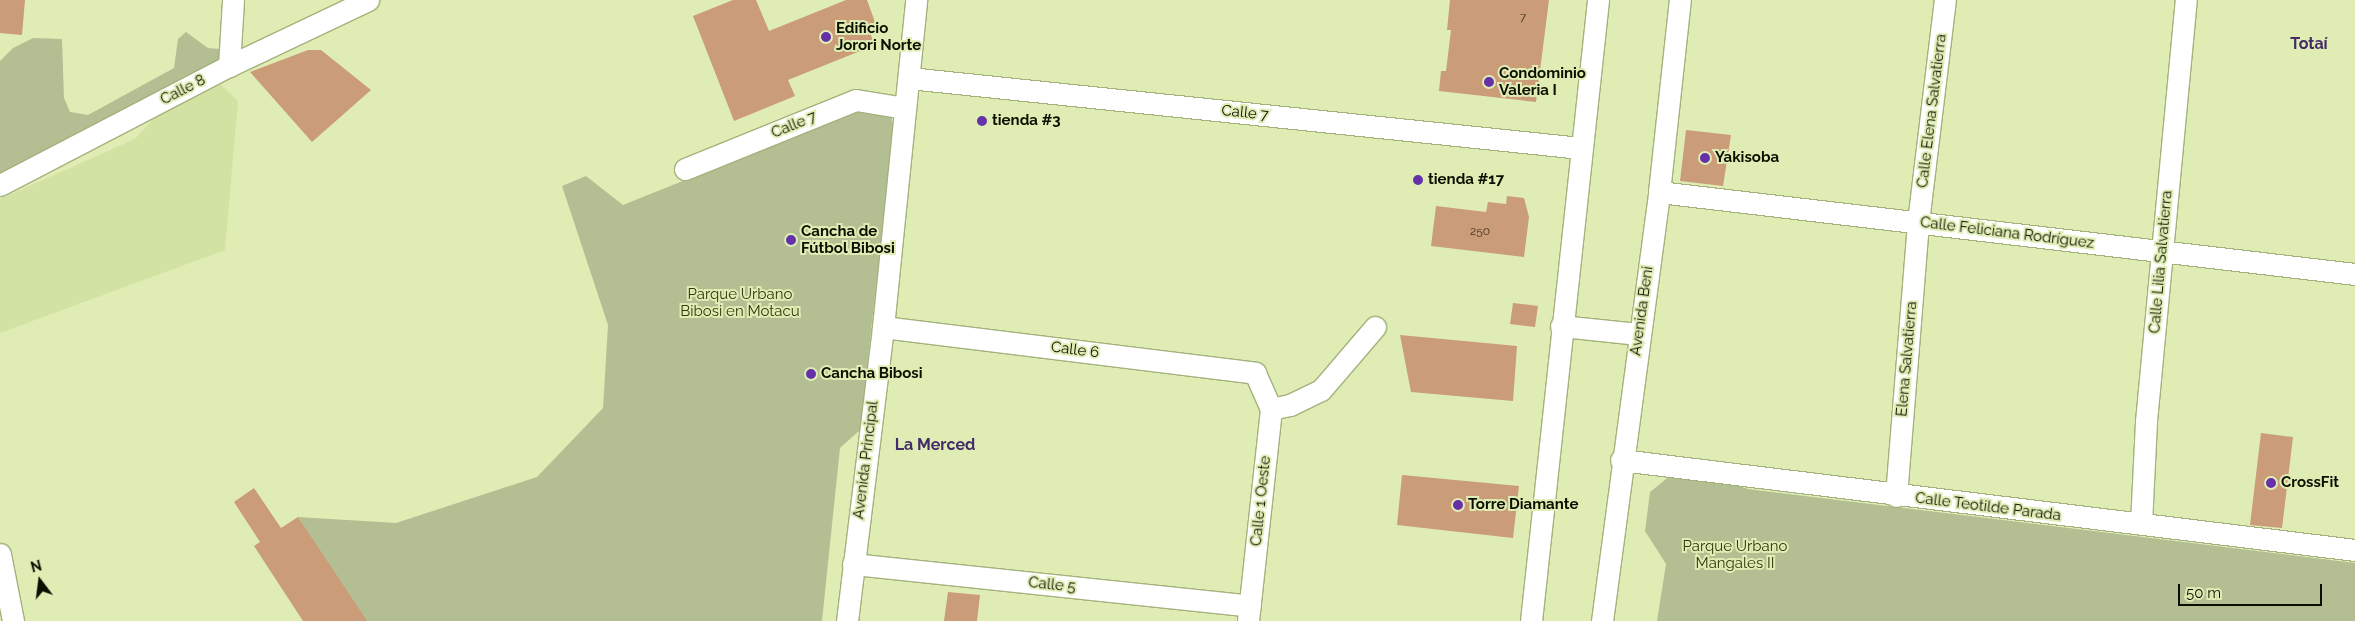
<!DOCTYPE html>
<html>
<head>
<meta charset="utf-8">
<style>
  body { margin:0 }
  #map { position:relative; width:2355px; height:621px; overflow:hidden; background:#dfedb5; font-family:Raleway,sans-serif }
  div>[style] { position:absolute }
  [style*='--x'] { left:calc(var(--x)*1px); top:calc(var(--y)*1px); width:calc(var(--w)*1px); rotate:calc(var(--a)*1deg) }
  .built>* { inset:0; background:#d2e2a3 }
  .green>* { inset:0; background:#b3be93 }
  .building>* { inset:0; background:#ca9c77 }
  .roads { filter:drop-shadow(1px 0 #a4b17c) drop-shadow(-1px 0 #a4b17c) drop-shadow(0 1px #a4b17c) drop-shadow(0 -1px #a4b17c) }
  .minor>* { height:21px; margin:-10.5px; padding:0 10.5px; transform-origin:10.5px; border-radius:10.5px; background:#fff }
  .dots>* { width:14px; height:14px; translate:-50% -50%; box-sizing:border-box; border:2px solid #dfedb5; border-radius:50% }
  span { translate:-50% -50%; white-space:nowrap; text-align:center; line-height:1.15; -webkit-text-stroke:4px #dfedb5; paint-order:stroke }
  .number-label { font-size:12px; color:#3c321e }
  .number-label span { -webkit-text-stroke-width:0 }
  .poi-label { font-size:15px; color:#0c0f00; font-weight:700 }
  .left { translate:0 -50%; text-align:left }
  .street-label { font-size:15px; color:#0c0f00 }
  .park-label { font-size:15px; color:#31390c }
  .neighbourhood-label { font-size:16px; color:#432c67; font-weight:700 }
  .north { position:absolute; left:15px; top:556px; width:50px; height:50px; -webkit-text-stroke:4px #dfedb5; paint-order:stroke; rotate:345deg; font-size:14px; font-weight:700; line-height:20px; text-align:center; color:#0c0f00 }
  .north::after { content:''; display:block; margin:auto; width:18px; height:22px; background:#0c0f00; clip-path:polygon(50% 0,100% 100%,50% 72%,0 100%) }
  .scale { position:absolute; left:2178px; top:584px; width:144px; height:22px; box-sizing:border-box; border:2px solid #0c0f00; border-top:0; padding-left:6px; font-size:15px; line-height:18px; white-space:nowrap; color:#0c0f00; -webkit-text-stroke:4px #dfedb5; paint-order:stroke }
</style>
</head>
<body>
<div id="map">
  <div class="built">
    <i style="clip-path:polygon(220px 84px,238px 101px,225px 250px,0 333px,0 199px,135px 139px,155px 117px)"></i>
  </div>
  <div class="green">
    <i style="clip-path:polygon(186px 32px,208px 48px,220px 49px,221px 55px,214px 69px,0 176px,0 61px,13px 48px,33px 38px,62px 39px,64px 98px,70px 112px,88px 115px,174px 68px,178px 39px)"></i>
    <i style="clip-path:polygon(880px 110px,892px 119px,893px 133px,860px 430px,840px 448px,822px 621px,364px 621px,298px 517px,396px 523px,537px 477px,603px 408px,608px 325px,562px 186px,586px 176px,623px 205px,857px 111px)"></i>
    <i style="clip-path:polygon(1681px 467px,1748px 489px,2355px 563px,2355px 621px,1657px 621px,1666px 564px,1645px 531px,1650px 492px)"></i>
  </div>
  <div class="building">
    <i style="clip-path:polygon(0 0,25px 0,22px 35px,0 33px)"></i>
    <i style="clip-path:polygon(733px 0,756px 0,769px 31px,846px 0,867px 0,875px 22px,868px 28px,875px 45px,788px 80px,795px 96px,734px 121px,693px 16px)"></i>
    <i style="clip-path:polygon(1450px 0,1549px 0,1536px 102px,1439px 91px,1441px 71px,1446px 71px,1451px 30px,1447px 30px)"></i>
    <i style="clip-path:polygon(308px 50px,321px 50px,371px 90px,312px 142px,250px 72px)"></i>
    <i style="clip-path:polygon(1686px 130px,1731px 135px,1723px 186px,1680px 181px)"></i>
    <i style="clip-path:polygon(1507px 196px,1524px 198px,1529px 217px,1524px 257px,1431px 246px,1436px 206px,1486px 212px,1488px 202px,1506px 204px)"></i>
    <i style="clip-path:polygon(1513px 303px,1538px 306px,1535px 327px,1510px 324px)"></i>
    <i style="clip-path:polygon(1400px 335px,1517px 346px,1513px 401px,1411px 392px)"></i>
    <i style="clip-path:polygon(2261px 433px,2293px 437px,2282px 528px,2250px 525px)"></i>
    <i style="clip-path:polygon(1402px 475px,1519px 486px,1513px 538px,1397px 525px)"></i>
    <i style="clip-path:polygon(254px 488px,281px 528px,298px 517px,367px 621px,303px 621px,254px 546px,260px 542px,234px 502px)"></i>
    <i style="clip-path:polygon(948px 592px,980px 595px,977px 621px,944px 621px)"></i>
  </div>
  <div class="roads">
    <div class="minor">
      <i style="--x:229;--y:66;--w:66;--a:-86.5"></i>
      <i style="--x:909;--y:78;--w:676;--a:5.95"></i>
      <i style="--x:685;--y:169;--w:184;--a:-22"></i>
      <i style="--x:856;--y:100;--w:50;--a:9.3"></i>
      <i style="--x:0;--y:185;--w:258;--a:-27.5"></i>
      <i style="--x:229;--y:66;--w:154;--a:-25.4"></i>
      <i style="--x:1659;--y:192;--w:701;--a:6.72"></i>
      <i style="--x:1561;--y:326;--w:77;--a:5.9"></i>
      <i style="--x:883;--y:327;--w:375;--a:7"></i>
      <i style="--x:1255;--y:373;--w:39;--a:66"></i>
      <i style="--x:1271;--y:409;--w:213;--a:96.2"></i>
      <i style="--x:1271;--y:409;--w:19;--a:-12"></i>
      <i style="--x:1290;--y:405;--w:34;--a:-26"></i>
      <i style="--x:1321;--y:390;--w:83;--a:-49.4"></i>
      <i style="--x:1621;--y:460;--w:739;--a:6.99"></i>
      <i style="--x:1896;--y:496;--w:275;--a:-85.4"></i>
      <i style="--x:1918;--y:222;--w:224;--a:-83.1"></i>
      <i style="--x:2141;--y:524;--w:103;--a:-87.2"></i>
      <i style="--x:2146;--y:421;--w:423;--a:-84.6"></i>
      <i style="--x:0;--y:554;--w:68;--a:79"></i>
      <i style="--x:853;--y:564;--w:399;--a:6"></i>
      <i style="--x:847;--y:621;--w:296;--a:-83"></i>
      <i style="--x:883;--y:327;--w:329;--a:-84.2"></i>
      <i style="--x:1531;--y:621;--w:625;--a:-83.84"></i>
      <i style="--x:1602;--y:621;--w:433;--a:-82.4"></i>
      <i style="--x:1659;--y:192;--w:193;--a:-83.8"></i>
    </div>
  </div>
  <div class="dots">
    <i style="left:826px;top:37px;background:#6631a8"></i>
    <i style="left:1489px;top:82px;background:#6631a8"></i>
    <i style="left:982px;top:121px;background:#6631a8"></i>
    <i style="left:1705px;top:158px;background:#6631a8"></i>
    <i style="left:1418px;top:180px;background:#6631a8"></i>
    <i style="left:791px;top:240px;background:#6631a8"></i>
    <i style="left:811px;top:374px;background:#6631a8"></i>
    <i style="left:2271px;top:483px;background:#6631a8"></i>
    <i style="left:1458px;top:505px;background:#6631a8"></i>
  </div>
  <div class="number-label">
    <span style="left:1523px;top:18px">7</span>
    <span style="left:1480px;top:232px">250</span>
  </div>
  <div class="poi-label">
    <span class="left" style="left:836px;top:37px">Edificio<br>Jorori Norte</span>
    <span class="left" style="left:1499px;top:82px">Condominio<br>Valeria I</span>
    <span class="left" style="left:992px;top:121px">tienda #3</span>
    <span class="left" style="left:1715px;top:158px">Yakisoba</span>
    <span class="left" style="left:1428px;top:180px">tienda #17</span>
    <span class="left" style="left:801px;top:240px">Cancha de<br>Fútbol Bibosi</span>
    <span class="left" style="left:821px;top:374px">Cancha Bibosi</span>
    <span class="left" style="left:2281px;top:483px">CrossFit</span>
    <span class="left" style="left:1468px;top:505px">Torre Diamante</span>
  </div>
  <div class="street-label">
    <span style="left:183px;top:90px;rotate:-27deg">Calle 8</span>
    <span style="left:1932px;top:111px;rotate:-83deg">Calle Elena Salvatierra</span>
    <span style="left:1245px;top:113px;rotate:6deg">Calle 7</span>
    <span style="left:794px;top:125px;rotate:-22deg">Calle 7</span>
    <span style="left:2007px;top:233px;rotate:7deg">Calle Feliciana Rodríguez</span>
    <span style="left:2161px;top:262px;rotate:-85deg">Calle Lilia Salvatierra</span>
    <span style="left:1642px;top:311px;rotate:-82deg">Avenida Beni</span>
    <span style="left:1075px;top:350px;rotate:7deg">Calle 6</span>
    <span style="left:1907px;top:359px;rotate:-85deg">Elena Salvatierra</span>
    <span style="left:866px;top:460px;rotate:-83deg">Avenida Principal</span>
    <span style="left:1261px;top:501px;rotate:-84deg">Calle 1 Oeste</span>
    <span style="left:1988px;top:507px;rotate:7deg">Calle Teotilde Parada</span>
    <span style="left:1052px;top:585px;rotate:6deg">Calle 5</span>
  </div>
  <div class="park-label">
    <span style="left:740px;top:303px">Parque Urbano<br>Bibosi en Motacu</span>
    <span style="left:1735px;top:555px">Parque Urbano<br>Mangales II</span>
  </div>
  <div class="neighbourhood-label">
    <span style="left:2309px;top:44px">Totaí</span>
    <span style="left:935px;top:445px">La Merced</span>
  </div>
  <div class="north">N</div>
  <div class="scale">50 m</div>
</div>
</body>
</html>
